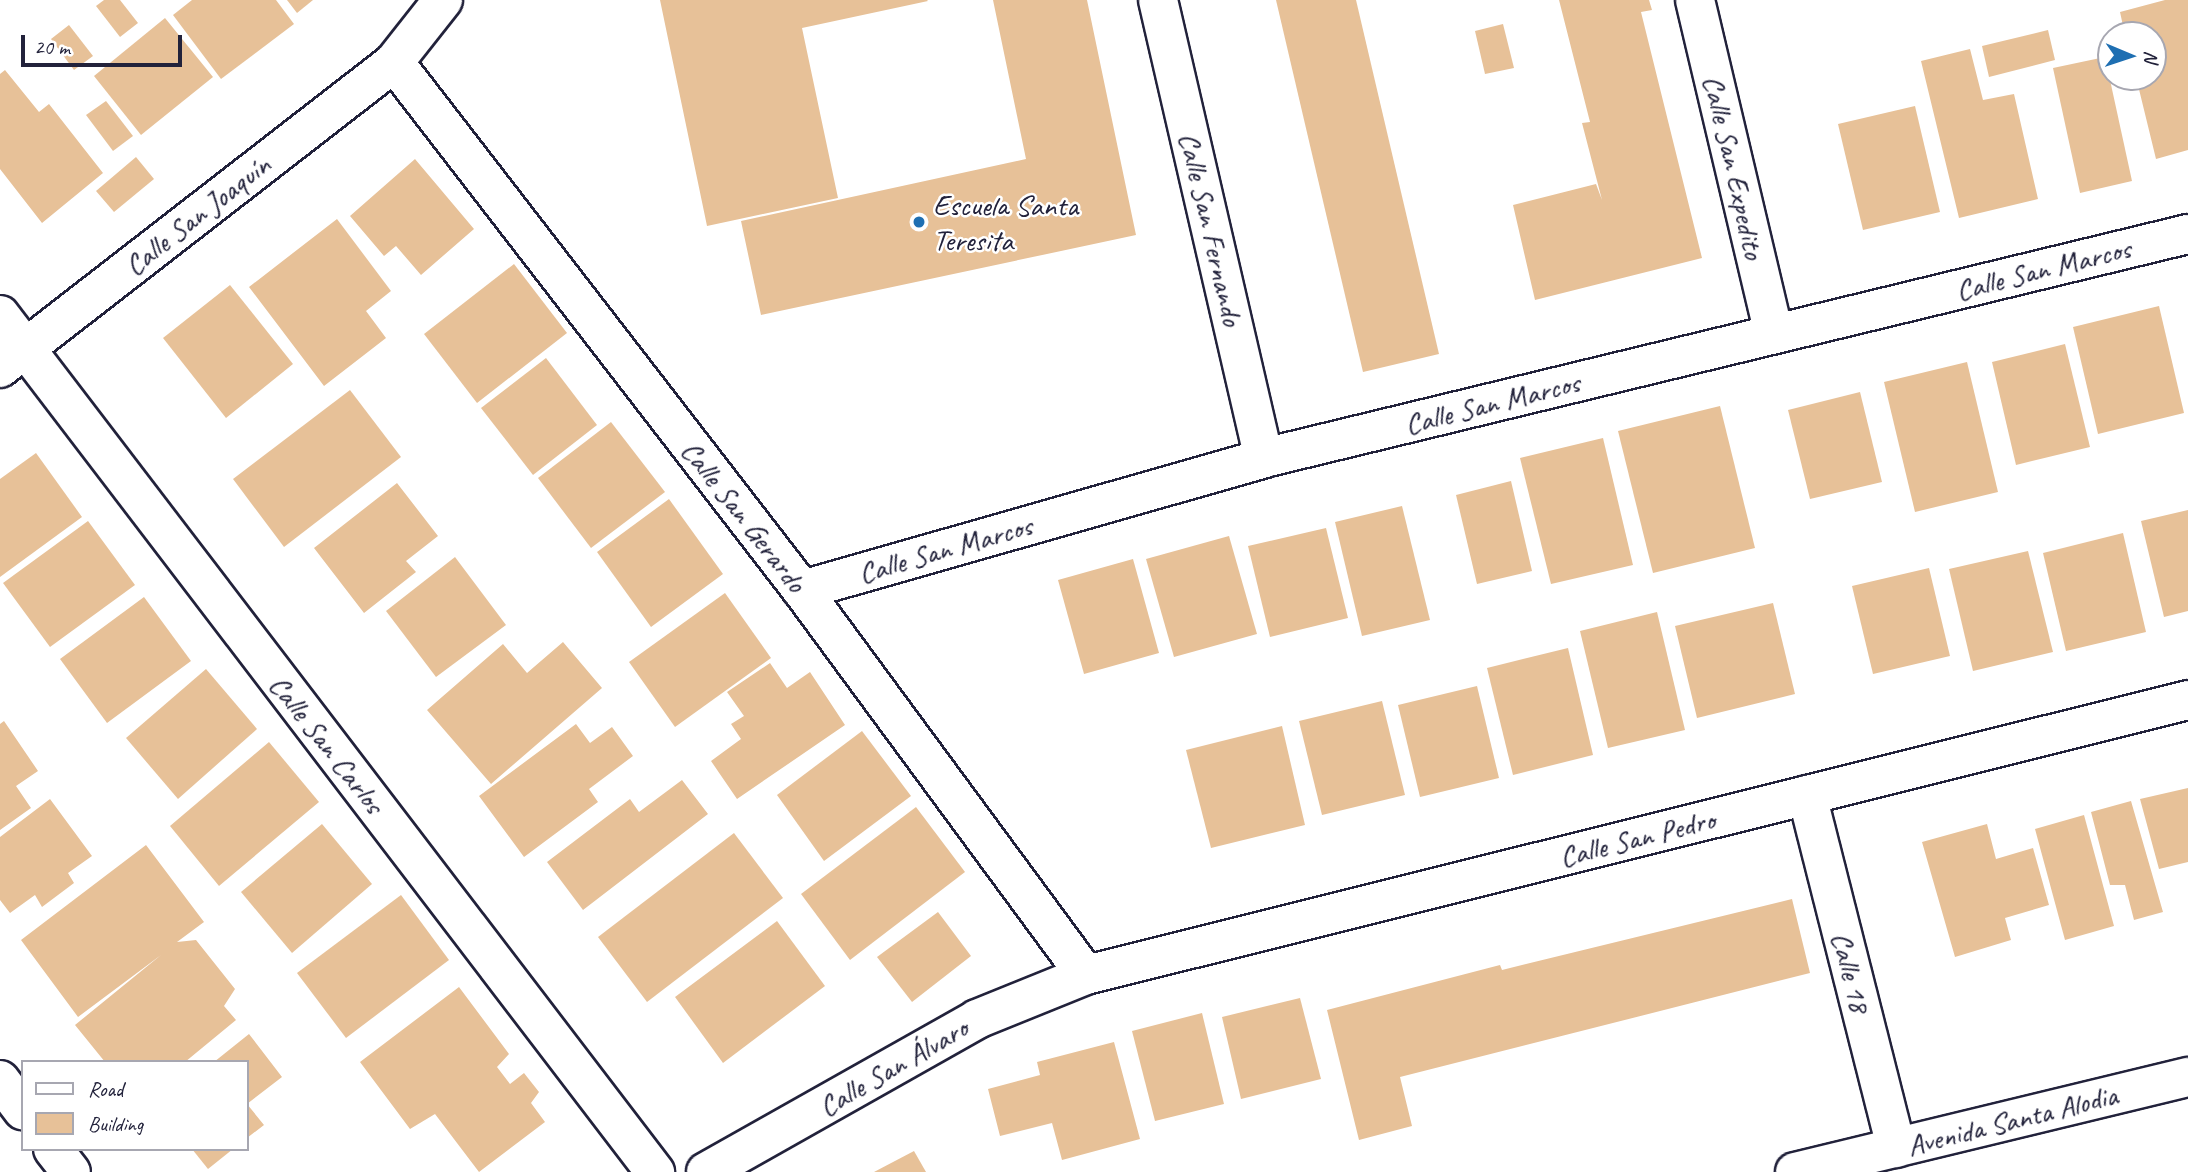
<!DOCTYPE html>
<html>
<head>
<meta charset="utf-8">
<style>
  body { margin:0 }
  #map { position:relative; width:2188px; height:1172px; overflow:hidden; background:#fff; font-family:Caveat,sans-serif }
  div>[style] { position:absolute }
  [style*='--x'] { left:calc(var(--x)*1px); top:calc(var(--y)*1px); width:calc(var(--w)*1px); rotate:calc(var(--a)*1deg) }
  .building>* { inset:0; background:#e7c198 }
  .roads { filter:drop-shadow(2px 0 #22223b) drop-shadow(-2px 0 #22223b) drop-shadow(0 2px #22223b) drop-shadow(0 -2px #22223b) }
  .minor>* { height:38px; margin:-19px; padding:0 19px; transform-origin:19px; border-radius:19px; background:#fff }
  .dots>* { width:19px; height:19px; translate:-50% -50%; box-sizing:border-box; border:4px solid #fff; border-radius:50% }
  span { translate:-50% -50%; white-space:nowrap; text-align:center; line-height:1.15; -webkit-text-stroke:5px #fff; paint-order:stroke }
  .street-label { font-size:30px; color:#22223b }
  .poi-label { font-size:30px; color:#22223b }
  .left { translate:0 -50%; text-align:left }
  .legend { position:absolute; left:21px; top:1060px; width:228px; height:91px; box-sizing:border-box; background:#fff; border:2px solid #a7a7b1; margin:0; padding:9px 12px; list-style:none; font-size:21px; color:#22223b }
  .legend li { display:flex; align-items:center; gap:14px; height:35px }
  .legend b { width:35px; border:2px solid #a7a7b1 }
  .north { position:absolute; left:2097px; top:21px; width:70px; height:70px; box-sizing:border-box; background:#fff; border:2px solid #a7a7b1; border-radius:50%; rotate:92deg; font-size:19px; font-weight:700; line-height:28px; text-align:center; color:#22223b }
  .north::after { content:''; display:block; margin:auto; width:24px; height:32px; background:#1f6fb2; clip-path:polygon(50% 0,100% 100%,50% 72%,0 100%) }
  .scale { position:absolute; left:21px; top:35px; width:161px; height:32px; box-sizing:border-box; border:4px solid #22223b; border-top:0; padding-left:9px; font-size:21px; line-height:24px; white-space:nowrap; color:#22223b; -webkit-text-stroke:5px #fff; paint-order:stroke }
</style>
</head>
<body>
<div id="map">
  <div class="building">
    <i style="clip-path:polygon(104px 0,120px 0,138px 23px,120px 37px,96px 6px)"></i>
    <i style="clip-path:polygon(192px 0,276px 0,294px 24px,221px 79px,173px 15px)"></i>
    <i style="clip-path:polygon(287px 0,313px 0,297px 13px)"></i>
    <i style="clip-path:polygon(660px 0,927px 0,928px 1px,802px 28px,838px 198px,707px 226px)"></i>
    <i style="clip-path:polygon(993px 0,1087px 0,1136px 235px,761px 315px,741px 221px,1026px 159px)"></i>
    <i style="clip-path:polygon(1276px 0,1356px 0,1439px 354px,1363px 372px)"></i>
    <i style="clip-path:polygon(1559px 0,1649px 0,1652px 10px,1641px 12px,1702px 258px,1535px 300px,1513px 205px,1596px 184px,1602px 200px,1582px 123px,1590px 122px)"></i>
    <i style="clip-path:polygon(2165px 0,2188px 0,2188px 150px,2156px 159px,2136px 77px,2153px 77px,2153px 35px,2125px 35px,2120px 12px)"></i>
    <i style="clip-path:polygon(165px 18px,213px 77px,141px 135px,94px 76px)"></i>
    <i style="clip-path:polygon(1503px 24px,1514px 68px,1485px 74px,1475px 31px)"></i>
    <i style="clip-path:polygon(69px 25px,93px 56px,74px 70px,51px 39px)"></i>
    <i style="clip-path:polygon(2048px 30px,2055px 60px,1989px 77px,1982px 46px)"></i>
    <i style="clip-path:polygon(1970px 49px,1983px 100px,2014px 94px,2038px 199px,1959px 218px,1921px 61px)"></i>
    <i style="clip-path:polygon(2105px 57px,2132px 181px,2080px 193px,2053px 68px)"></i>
    <i style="clip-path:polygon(5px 70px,39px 112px,49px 104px,103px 173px,42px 223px,0 169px,0 74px)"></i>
    <i style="clip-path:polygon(106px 101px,133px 136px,113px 151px,86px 115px)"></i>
    <i style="clip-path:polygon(1915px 106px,1940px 212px,1863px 230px,1838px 124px)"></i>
    <i style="clip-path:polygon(136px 157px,154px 179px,114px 212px,96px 191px)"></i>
    <i style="clip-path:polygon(415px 159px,474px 229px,421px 275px,396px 246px,384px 256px,350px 216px)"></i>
    <i style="clip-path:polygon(337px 219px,391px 291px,366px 311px,386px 338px,324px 386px,249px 287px)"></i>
    <i style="clip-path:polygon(514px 264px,567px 333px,477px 403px,424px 334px)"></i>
    <i style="clip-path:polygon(230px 285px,293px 364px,226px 418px,163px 338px)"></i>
    <i style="clip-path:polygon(2159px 306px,2184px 413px,2098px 434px,2073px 327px)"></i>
    <i style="clip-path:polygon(2065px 344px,2090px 447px,2016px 465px,1992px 362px)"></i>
    <i style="clip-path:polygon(546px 358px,597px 425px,533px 475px,481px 408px)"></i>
    <i style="clip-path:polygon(1967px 362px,1998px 492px,1915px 512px,1884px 382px)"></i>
    <i style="clip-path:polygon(350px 390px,401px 457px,284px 547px,233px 479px)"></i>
    <i style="clip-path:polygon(1860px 392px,1882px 482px,1810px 499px,1788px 410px)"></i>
    <i style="clip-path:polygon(1720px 406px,1755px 548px,1653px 573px,1618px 431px)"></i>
    <i style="clip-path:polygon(611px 422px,665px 492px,591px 548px,538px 478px)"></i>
    <i style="clip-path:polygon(1603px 438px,1633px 565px,1551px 584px,1520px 458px)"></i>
    <i style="clip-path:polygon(36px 453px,82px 517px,0 577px,0 479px)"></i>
    <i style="clip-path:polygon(1511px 481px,1532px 571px,1477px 584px,1456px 495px)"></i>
    <i style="clip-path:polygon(397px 483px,438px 536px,406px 561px,416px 572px,364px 613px,314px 548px)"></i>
    <i style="clip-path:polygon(669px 499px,723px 574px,651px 627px,597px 552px)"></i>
    <i style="clip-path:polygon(1402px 506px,1430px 620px,1362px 636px,1335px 522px)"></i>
    <i style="clip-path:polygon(2188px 510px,2188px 611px,2164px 617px,2141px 521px)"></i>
    <i style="clip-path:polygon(88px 521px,135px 585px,50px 647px,3px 583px)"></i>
    <i style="clip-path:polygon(1326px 528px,1348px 618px,1270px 637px,1248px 546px)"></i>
    <i style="clip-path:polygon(2123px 533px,2146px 632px,2066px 651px,2043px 553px)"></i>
    <i style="clip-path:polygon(1229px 536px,1257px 634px,1174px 657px,1146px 559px)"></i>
    <i style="clip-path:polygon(2028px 551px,2053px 652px,1973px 671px,1949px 569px)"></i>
    <i style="clip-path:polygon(455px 557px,506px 625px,436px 677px,386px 611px)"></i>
    <i style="clip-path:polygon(1133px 559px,1159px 653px,1084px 674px,1058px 580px)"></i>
    <i style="clip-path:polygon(1929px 568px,1950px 656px,1873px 674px,1852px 586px)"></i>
    <i style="clip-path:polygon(725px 593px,771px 658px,675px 727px,629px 662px)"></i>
    <i style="clip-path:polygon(144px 597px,191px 661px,107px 723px,60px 659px)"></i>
    <i style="clip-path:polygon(1773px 603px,1795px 694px,1697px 718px,1675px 626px)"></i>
    <i style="clip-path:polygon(1657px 612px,1685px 730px,1608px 748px,1580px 631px)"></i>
    <i style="clip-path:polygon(563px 642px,602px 688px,491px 784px,427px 710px,503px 644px,527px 673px)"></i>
    <i style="clip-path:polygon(1568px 648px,1593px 755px,1513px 775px,1487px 668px)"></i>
    <i style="clip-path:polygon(770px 663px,787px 688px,810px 672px,845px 725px,737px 799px,711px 761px,741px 739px,731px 724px,744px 716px,727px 692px)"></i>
    <i style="clip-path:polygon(206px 669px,257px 729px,178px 799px,126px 738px)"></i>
    <i style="clip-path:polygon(1477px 686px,1499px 778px,1420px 797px,1398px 705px)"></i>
    <i style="clip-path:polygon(1382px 701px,1405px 795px,1322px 815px,1299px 721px)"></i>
    <i style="clip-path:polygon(4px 721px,38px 771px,16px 786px,31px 808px,0 830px,0 724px)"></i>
    <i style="clip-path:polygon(576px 724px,590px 743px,612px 727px,633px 756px,589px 789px,598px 802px,524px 857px,479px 796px)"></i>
    <i style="clip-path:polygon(1282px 726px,1305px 825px,1211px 848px,1186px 750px)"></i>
    <i style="clip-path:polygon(862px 731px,911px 796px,824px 861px,777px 795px)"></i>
    <i style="clip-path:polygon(269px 742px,319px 802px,219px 886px,170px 826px)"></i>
    <i style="clip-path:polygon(682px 780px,708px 814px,583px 910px,547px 862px,630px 799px,639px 812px)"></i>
    <i style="clip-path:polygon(2188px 788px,2188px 862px,2159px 869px,2140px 799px)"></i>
    <i style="clip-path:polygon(50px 799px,92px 856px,68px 873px,74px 883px,42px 907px,35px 895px,10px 913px,0 900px,0 837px)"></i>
    <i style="clip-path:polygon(2131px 801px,2163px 912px,2134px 920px,2125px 885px,2110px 885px,2091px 812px)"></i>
    <i style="clip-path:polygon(916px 807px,965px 872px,850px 960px,801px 894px)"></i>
    <i style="clip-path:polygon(2084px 815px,2114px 926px,2065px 940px,2035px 829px)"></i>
    <i style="clip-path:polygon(322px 824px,372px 884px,292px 953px,241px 892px)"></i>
    <i style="clip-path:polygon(1987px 824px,1996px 859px,2033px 848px,2049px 905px,2005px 918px,2011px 940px,1955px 957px,1922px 842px)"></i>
    <i style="clip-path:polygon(734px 833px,783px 898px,647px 1002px,598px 937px)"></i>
    <i style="clip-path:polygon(146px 845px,204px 922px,177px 942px,196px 940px,235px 989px,224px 1006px,236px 1020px,185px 1062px,105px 1062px,75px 1025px,161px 955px,78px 1017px,21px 940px)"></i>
    <i style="clip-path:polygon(401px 895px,449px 960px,346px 1038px,297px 973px)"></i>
    <i style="clip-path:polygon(1792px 899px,1810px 973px,1400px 1077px,1412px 1126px,1359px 1140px,1327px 1010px,1500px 965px,1502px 970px)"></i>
    <i style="clip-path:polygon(938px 912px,971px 956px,912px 1002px,877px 957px)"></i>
    <i style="clip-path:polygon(777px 921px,825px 986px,723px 1063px,675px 997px)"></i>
    <i style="clip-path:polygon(459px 987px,509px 1054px,497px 1067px,510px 1084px,524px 1073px,539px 1092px,531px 1103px,545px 1122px,479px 1172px,435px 1114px,410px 1129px,360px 1062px)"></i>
    <i style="clip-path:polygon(1300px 998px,1321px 1079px,1241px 1099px,1222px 1017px)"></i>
    <i style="clip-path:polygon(1202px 1013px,1224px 1104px,1155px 1121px,1132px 1031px)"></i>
    <i style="clip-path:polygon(249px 1034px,282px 1077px,247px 1104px,264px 1125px,247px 1138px,247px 1062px,214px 1062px)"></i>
    <i style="clip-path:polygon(1114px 1042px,1140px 1139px,1062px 1160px,1052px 1123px,1000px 1136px,988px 1089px,1040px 1075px,1037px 1062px)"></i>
    <i style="clip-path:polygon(192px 1149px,233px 1149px,208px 1169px)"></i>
    <i style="clip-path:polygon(914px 1151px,926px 1172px,874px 1172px)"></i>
  </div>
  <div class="roads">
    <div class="minor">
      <i style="--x:1158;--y:0;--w:470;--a:77"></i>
      <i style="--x:1695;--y:0;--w:343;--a:76.7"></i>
      <i style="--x:394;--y:62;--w:667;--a:52.31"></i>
      <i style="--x:802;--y:590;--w:478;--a:53.6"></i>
      <i style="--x:0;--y:315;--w:1079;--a:52.61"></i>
      <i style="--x:0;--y:368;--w:499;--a:-37.8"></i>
      <i style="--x:394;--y:62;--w:79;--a:-51.7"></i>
      <i style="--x:802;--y:590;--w:480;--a:-15.9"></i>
      <i style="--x:1264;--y:458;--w:951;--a:-13.63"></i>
      <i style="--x:1807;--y:795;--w:364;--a:75.8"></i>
      <i style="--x:0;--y:1080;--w:38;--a:53"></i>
      <i style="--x:53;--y:1149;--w:29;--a:52"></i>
      <i style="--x:706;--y:1172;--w:311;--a:-29.4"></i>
      <i style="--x:977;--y:1019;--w:118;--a:-22"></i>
      <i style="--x:1086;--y:975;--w:1136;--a:-14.01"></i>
      <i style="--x:1795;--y:1172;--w:404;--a:-13.6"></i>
    </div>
  </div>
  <div class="dots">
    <i style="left:919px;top:222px;background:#1f6fb2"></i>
  </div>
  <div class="street-label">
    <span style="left:1734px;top:167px;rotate:77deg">Calle San Expedito</span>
    <span style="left:197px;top:215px;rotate:-38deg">Calle San Joaquín</span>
    <span style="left:1211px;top:229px;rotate:77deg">Calle San Fernando</span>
    <span style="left:2043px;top:269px;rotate:-14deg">Calle San Marcos</span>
    <span style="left:1492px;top:403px;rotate:-14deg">Calle San Marcos</span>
    <span style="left:744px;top:516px;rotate:52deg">Calle San Gerardo</span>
    <span style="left:945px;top:549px;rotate:-16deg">Calle San Marcos</span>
    <span style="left:327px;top:744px;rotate:52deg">Calle San Carlos</span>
    <span style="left:1637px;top:838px;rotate:-14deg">Calle San Pedro</span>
    <span style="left:1851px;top:972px;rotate:76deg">Calle 18</span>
    <span style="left:893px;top:1067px;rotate:-30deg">Calle San Álvaro</span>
    <span style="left:2012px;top:1120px;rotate:-14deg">Avenida Santa Alodia</span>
  </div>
  <div class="poi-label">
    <span class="left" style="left:933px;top:222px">Escuela Santa<br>Teresita</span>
  </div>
  <ul class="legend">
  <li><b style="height:9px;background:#fff"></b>Road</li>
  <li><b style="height:19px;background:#e7c198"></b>Building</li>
  </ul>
  <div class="north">N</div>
  <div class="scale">20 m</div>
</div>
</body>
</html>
